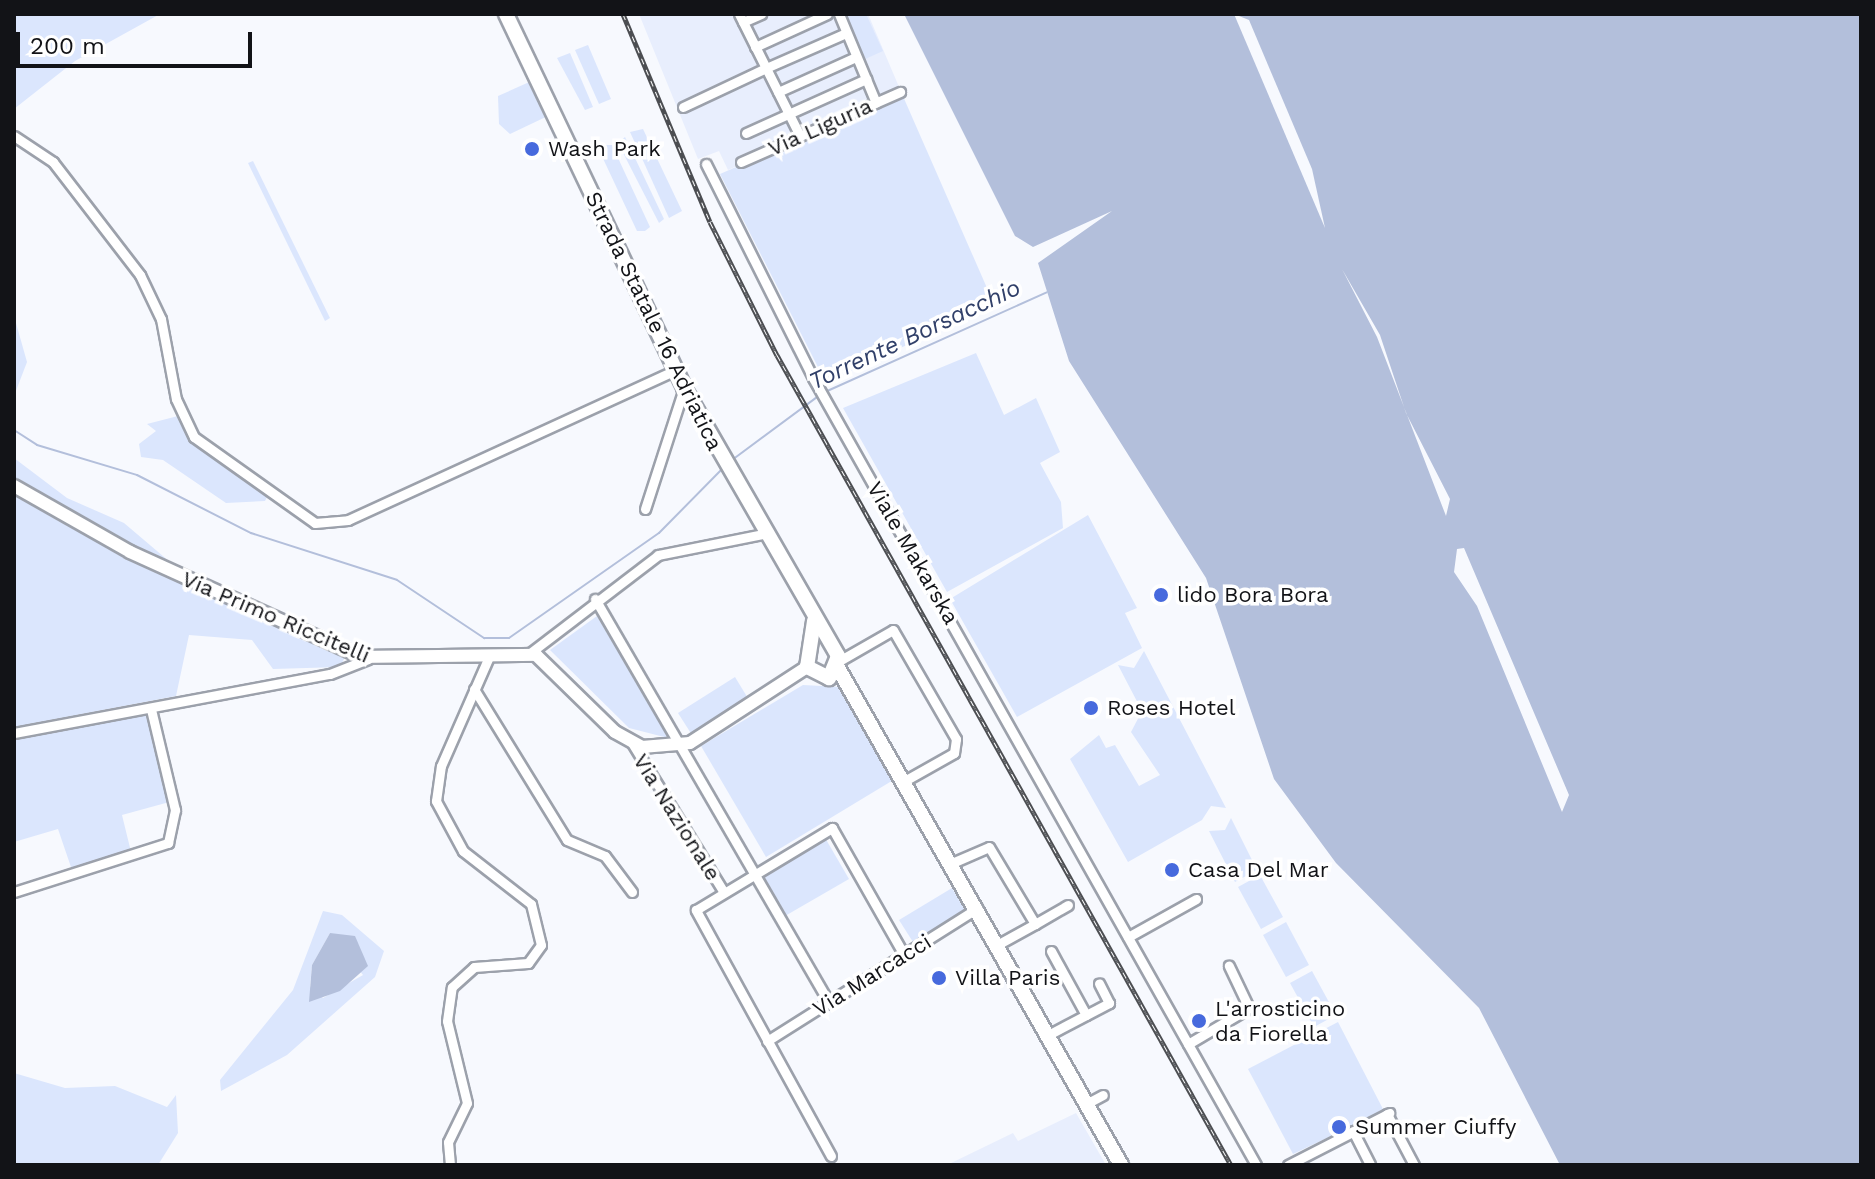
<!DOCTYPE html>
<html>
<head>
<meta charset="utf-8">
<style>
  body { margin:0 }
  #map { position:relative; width:1875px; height:1179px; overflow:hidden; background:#f7f9fe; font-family:"Work Sans",sans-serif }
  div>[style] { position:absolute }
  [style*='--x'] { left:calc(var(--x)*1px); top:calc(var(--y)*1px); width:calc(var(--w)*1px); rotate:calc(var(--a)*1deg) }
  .built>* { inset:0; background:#e8eefd }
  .green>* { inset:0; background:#dbe6fd }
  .water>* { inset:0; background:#b3bfdb }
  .pier>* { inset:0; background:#f7f9fe }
  .stream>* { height:2px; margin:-1px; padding:0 1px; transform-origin:1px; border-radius:1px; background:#b3bfdb }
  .roads { filter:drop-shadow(2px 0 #9ca1ab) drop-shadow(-2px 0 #9ca1ab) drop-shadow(0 2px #9ca1ab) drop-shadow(0 -2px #9ca1ab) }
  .street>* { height:9px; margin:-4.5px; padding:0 4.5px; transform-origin:4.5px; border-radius:4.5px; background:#fff }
  .secondary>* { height:12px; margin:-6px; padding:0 6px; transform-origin:6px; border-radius:6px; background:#fff }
  .primary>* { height:14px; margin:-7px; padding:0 7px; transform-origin:7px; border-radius:7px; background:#fff }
  .rail>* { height:5px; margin-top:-2.5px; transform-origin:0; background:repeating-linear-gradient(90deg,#fff 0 6px,#4c4e52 0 12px); box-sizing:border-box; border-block:2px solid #4c4e52 }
  .dots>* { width:22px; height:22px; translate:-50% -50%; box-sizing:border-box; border:4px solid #fff; border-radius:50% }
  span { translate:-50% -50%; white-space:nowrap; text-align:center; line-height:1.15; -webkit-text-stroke:7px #fff; paint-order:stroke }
  .street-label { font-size:22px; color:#121317 }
  .poi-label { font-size:22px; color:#121317 }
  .left { translate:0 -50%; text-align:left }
  .water-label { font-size:24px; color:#314069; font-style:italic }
  .frame { position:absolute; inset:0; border:16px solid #121317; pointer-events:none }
  .scale { position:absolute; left:16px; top:32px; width:236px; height:36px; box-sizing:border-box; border:4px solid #121317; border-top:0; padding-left:10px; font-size:24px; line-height:28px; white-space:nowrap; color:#121317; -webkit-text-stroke:6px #fff; paint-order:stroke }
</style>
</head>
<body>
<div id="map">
  <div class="built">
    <i style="clip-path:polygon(639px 14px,868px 14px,902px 94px,728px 170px,719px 151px,698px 159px)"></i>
    <i style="clip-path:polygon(1076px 1113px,1106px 1165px,947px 1165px,1013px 1133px,1018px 1141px)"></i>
  </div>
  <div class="green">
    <i style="clip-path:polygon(14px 14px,160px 14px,75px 61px,14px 109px)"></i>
    <i style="clip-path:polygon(842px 14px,866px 14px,883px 51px,863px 60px)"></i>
    <i style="clip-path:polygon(588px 45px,611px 99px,599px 104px,575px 50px)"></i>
    <i style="clip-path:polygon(570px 53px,593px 107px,585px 110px,557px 58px)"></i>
    <i style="clip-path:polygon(536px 79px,552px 114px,510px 134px,499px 124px,498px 96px)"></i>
    <i style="clip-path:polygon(902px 94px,994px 304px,826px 383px,720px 174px)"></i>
    <i style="clip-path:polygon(643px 129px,682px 211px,669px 218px,630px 132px)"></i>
    <i style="clip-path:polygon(625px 137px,664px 219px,659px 223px,618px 143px)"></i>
    <i style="clip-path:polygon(604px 145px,612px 145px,650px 227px,645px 231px,637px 231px,599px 150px)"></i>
    <i style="clip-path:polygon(253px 161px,330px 318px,325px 321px,248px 163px)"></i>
    <i style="clip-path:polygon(14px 316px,27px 362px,14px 396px)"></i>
    <i style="clip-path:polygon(976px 353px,1004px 415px,1036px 398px,1060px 452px,1040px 463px,1061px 502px,1063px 528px,947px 592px,843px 408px)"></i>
    <i style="clip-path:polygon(178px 416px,199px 446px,268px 495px,265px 501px,226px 503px,163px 460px,141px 457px,139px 444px,156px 431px,147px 424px)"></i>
    <i style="clip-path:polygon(14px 458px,67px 498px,124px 523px,177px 568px,14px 481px)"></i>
    <i style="clip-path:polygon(14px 491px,346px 655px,340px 667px,273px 669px,252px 640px,189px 635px,176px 696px,14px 727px)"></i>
    <i style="clip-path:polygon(1088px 515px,1137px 608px,1125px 613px,1142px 648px,1017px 717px,950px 599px)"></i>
    <i style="clip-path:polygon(597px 616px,672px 739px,629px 728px,550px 650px)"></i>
    <i style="clip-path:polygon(1144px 651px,1226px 808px,1211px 806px,1202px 820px,1128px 862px,1070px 759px,1099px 735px,1106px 748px,1115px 745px,1139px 786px,1160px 775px,1131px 732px,1142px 711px,1118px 665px,1134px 668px)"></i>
    <i style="clip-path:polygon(735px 677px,749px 700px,692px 735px,678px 713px)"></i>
    <i style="clip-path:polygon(803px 685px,841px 687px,895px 779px,766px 857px,701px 746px)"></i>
    <i style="clip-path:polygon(149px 711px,173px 801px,122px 815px,132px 856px,73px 873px,58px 829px,14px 842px,14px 736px)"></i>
    <i style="clip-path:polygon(1231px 818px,1257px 870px,1235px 882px,1209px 831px,1225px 830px)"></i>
    <i style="clip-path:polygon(824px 836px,849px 879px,785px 916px,760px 873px)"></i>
    <i style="clip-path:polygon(1260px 875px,1283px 917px,1261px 929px,1238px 887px)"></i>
    <i style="clip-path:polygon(952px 888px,965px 910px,913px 942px,899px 920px)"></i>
    <i style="clip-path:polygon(evenodd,323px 911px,342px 915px,384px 951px,375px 977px,287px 1055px,221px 1091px,220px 1080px,293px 990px,323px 911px,330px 933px,363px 975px,323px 998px,310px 987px,312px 965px,330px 933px)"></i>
    <i style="clip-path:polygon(1286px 922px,1309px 965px,1286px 977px,1263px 935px)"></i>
    <i style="clip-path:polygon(1312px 971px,1336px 1015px,1314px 1027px,1290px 983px)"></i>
    <i style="clip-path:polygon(1338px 1022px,1384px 1111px,1293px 1154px,1248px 1069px)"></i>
    <i style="clip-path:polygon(14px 1073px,65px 1088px,115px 1086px,167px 1107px,176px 1095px,178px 1133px,158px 1165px,14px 1165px)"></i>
  </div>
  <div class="water">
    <i style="clip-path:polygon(904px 14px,1861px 14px,1861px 1165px,1560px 1165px,1479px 1008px,1336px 863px,1274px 779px,1206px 578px,1069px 361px,1038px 263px,1112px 211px,1033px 247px,1015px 236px)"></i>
    <i style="clip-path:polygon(330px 933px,355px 936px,368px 966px,340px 991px,309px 1002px,312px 965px)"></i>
  </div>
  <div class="pier">
    <i style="clip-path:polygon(1234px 14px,1249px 20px,1312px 169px,1325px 228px)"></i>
    <i style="clip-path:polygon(1342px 269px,1380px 335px,1406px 413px,1450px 499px,1446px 516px,1377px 337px)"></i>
    <i style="clip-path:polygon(1464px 548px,1569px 795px,1562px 812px,1477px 606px,1454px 572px,1457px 549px)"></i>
  </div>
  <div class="stream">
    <i style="--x:825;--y:392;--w:243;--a:-24.2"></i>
    <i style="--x:14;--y:430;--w:27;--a:33"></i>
    <i style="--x:37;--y:445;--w:104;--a:16.7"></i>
    <i style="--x:137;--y:475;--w:128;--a:27"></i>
    <i style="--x:251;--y:533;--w:153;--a:17.8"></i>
    <i style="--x:397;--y:580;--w:105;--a:33.7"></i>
    <i style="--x:484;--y:638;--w:25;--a:0"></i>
    <i style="--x:509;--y:638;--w:183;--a:-35"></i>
    <i style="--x:659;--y:533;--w:93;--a:-45.4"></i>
    <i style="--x:732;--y:460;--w:109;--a:-36.5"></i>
  </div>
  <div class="roads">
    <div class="street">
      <i style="--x:839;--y:14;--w:96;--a:67.4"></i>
      <i style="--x:743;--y:22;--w:20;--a:-24"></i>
      <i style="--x:755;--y:47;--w:79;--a:-24.6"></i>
      <i style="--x:778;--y:92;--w:85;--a:-24.2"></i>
      <i style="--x:683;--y:107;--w:92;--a:-25.2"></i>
      <i style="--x:766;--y:68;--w:60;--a:-116.6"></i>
      <i style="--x:746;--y:133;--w:132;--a:-24.2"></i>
      <i style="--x:14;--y:136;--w:47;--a:33.7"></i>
      <i style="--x:53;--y:162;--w:143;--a:52.4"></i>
      <i style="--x:140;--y:275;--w:49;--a:64.5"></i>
      <i style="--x:161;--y:319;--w:81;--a:79.4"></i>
      <i style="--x:176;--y:399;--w:42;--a:64.7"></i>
      <i style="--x:194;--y:437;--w:148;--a:35.4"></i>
      <i style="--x:315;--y:523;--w:33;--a:-5"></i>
      <i style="--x:348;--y:520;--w:360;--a:-24.6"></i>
      <i style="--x:800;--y:136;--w:76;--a:-116.6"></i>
      <i style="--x:766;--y:68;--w:87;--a:-23.6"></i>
      <i style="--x:741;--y:162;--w:174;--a:-23.8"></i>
      <i style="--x:706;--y:164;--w:239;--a:63.4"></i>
      <i style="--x:813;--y:378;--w:903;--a:60.62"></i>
      <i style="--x:645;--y:509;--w:127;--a:-72.1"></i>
      <i style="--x:595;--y:599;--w:466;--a:59.9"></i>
      <i style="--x:530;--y:653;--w:161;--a:-37.4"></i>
      <i style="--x:658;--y:555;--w:107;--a:-11.3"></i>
      <i style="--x:839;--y:661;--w:62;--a:-29.9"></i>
      <i style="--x:893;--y:630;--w:126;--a:60"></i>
      <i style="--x:956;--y:739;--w:14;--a:98"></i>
      <i style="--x:954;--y:753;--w:55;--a:150.6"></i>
      <i style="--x:474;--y:689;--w:177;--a:58.4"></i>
      <i style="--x:567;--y:840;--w:41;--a:22.8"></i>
      <i style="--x:605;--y:856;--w:45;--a:53.1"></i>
      <i style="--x:14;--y:733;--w:321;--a:-10.6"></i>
      <i style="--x:330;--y:674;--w:41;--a:-21.5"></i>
      <i style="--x:632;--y:743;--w:174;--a:58.4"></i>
      <i style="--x:952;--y:863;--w:40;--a:-23.4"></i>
      <i style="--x:989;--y:847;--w:90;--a:59.1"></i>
      <i style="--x:1035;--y:924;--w:43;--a:151.1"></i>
      <i style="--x:14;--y:892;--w:162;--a:-17.7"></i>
      <i style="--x:168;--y:843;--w:34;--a:-78"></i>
      <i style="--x:175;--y:810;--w:104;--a:-103.4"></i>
      <i style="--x:1035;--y:924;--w:38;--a:-30"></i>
      <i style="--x:1128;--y:937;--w:78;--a:-29.2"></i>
      <i style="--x:1051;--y:951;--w:73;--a:61.3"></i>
      <i style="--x:1048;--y:1035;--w:69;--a:-27.7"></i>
      <i style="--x:1109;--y:1003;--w:22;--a:-117"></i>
      <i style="--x:767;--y:1041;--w:249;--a:-32.3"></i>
      <i style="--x:1188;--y:1044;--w:71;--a:-30.5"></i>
      <i style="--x:1249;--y:1008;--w:47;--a:-115.5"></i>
      <i style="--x:1086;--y:1104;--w:19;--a:-28"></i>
      <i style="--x:1387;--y:1114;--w:58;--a:62.1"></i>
      <i style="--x:1353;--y:1131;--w:38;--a:63"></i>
      <i style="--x:831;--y:1156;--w:281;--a:-118.8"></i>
      <i style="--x:696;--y:910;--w:159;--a:-31.1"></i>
      <i style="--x:832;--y:828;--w:146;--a:60.4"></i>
      <i style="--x:450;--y:1165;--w:23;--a:-95"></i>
      <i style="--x:448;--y:1142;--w:43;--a:-64"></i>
      <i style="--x:467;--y:1103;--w:84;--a:-103.7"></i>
      <i style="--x:447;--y:1021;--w:34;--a:-82"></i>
      <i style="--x:452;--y:987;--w:30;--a:-42"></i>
      <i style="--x:474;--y:967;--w:54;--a:-4.2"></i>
      <i style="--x:528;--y:963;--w:22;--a:-54"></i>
      <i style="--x:541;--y:945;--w:42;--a:-103.7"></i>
      <i style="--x:531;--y:904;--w:86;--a:-142.1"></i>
      <i style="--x:463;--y:851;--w:57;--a:-118.4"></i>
      <i style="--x:436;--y:801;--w:35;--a:-82"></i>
      <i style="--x:441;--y:766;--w:117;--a:-66.3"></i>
      <i style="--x:1288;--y:1165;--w:114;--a:-27.2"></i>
    </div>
    <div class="secondary">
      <i style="--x:14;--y:486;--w:133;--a:29.6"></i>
      <i style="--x:130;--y:552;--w:255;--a:24.4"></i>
      <i style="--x:362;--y:657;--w:174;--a:-0.7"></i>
      <i style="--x:536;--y:655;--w:110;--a:44.3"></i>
      <i style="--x:615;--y:732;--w:31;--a:29"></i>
      <i style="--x:642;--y:747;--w:48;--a:-4.8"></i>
      <i style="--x:690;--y:743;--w:140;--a:-33"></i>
    </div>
    <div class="primary">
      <i style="--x:506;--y:14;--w:414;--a:64.5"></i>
      <i style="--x:684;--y:388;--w:309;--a:60.1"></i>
      <i style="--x:838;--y:656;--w:24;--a:112"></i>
      <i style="--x:829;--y:678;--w:25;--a:-153"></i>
      <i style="--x:807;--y:667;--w:47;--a:-81.3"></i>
      <i style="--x:838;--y:668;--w:572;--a:60.34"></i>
    </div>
  </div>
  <div class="rail">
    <i style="--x:623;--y:14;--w:225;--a:67.3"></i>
    <i style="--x:710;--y:222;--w:149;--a:63.3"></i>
    <i style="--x:777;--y:355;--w:929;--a:60.73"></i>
  </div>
  <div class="dots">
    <i style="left:532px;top:149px;background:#476add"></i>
    <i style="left:1161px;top:595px;background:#476add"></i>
    <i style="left:1091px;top:708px;background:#476add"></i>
    <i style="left:1172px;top:870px;background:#476add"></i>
    <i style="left:939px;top:978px;background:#476add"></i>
    <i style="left:1199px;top:1021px;background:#476add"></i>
    <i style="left:1339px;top:1127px;background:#476add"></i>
  </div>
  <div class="street-label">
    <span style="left:820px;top:127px;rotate:-24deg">Via Liguria</span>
    <span style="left:654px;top:321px;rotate:64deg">Strada Statale 16 Adriatica</span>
    <span style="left:913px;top:553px;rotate:60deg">Viale Makarska</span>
    <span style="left:276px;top:617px;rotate:23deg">Via Primo Riccitelli</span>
    <span style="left:677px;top:817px;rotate:58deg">Via Nazionale</span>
    <span style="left:872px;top:975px;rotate:-32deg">Via Marcacci</span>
  </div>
  <div class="poi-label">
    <span class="left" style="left:548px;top:149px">Wash Park</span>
    <span class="left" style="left:1177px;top:595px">lido Bora Bora</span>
    <span class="left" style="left:1107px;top:708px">Roses Hotel</span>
    <span class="left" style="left:1188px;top:870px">Casa Del Mar</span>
    <span class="left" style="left:955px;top:978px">Villa Paris</span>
    <span class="left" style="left:1215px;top:1021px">L'arrosticino<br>da Fiorella</span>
    <span class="left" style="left:1355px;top:1127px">Summer Ciuffy</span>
  </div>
  <div class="water-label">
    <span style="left:915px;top:335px;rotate:-25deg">Torrente Borsacchio</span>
  </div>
  <div class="frame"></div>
  <div class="scale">200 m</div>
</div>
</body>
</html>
